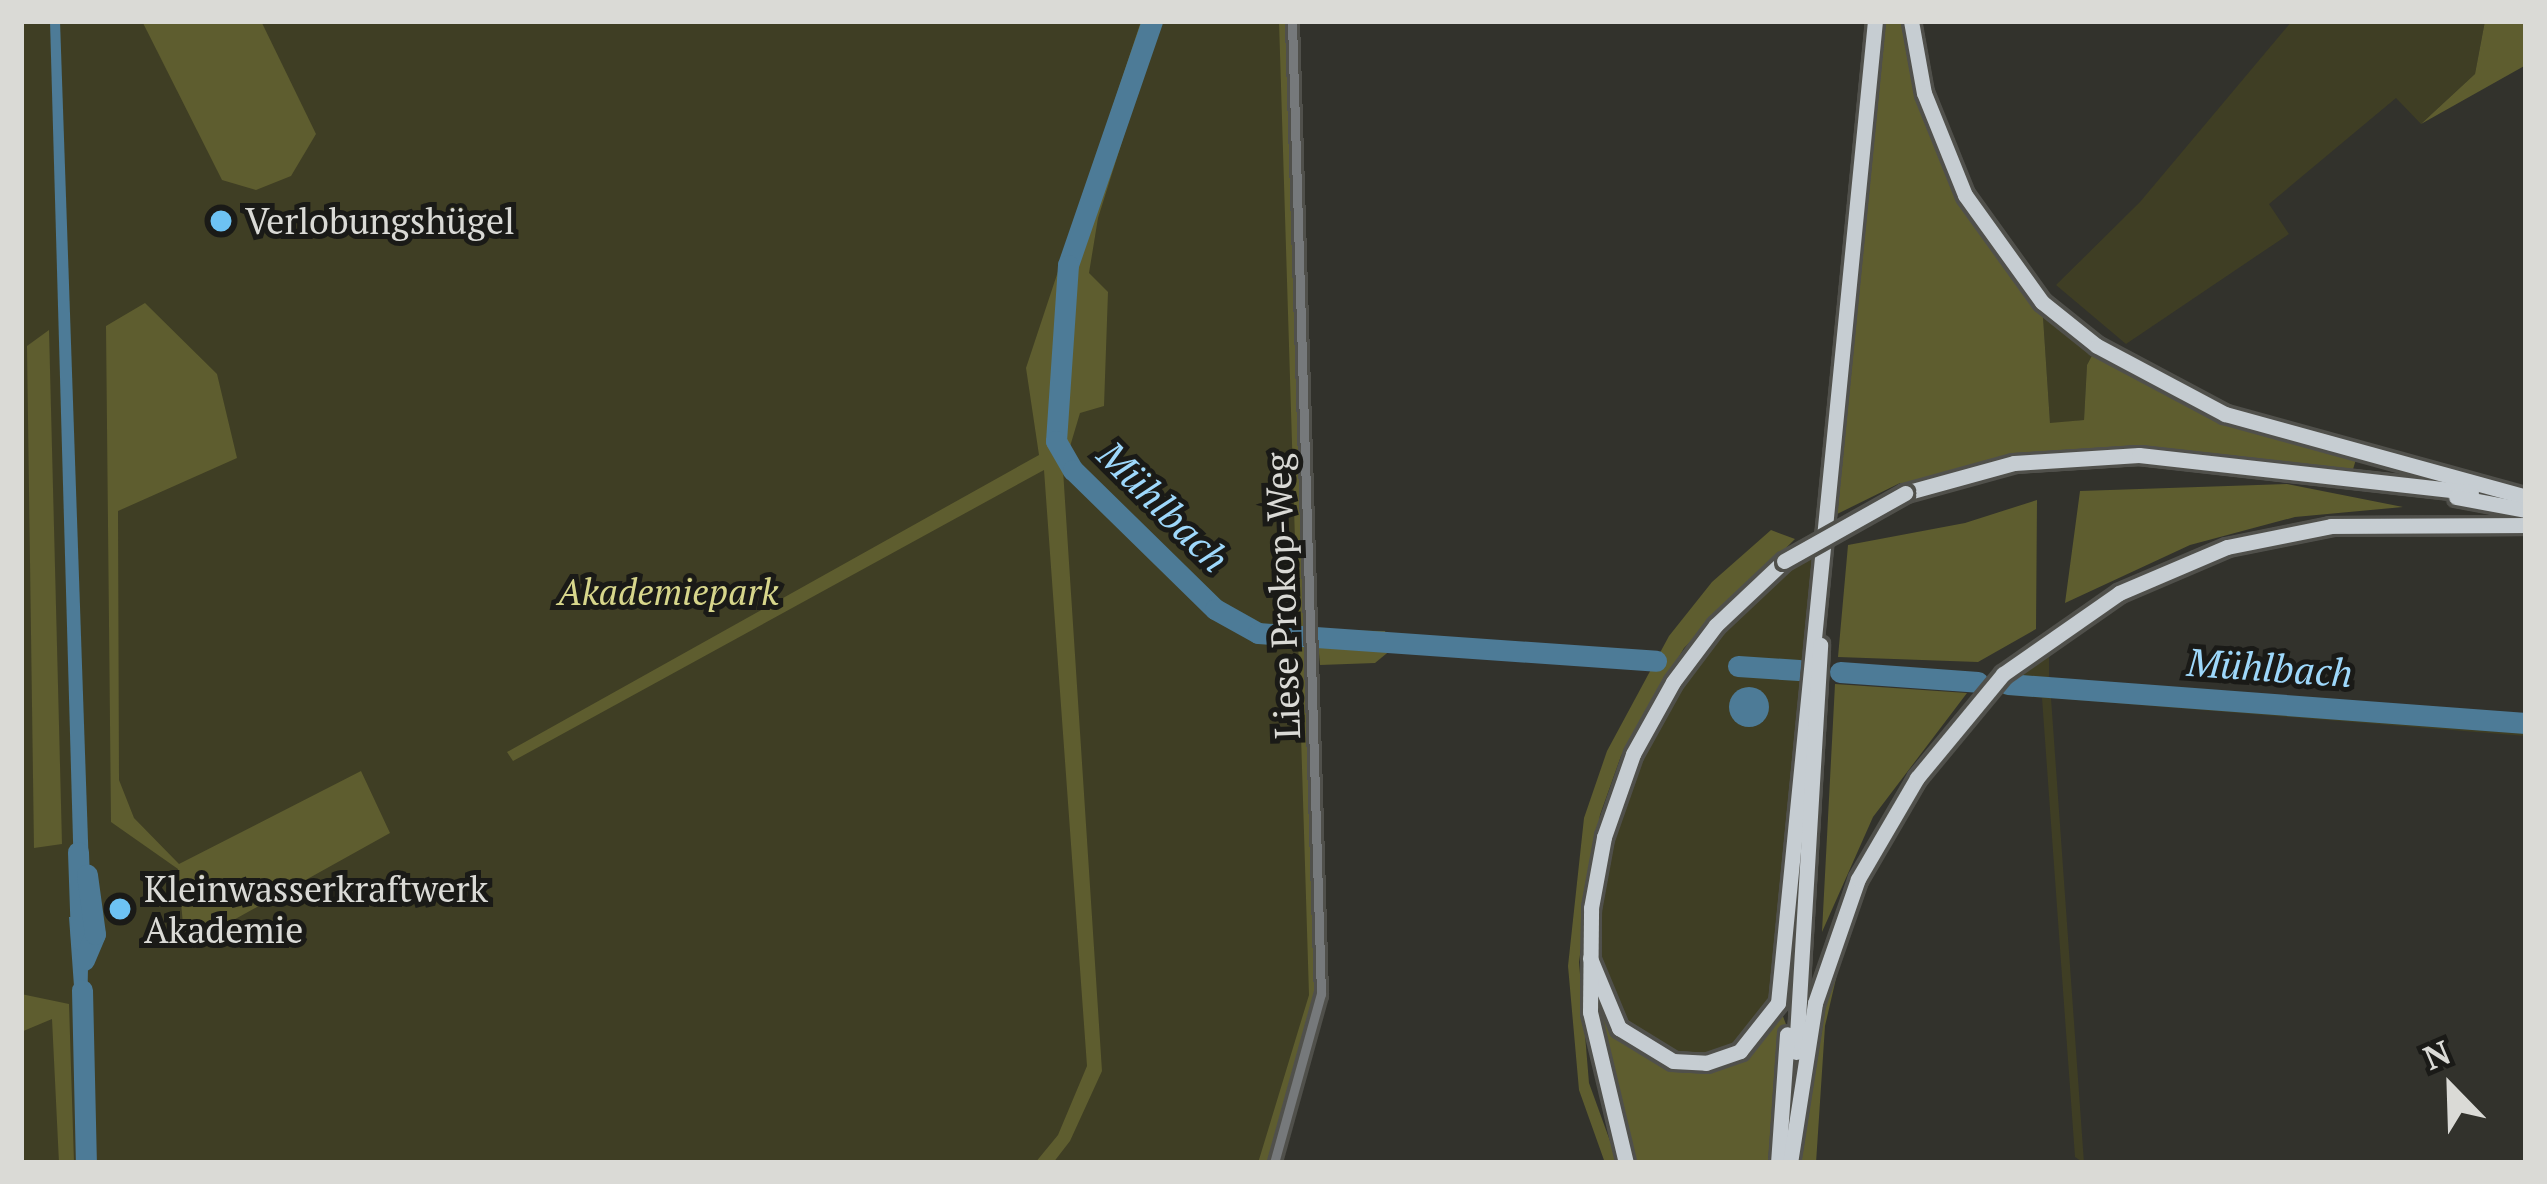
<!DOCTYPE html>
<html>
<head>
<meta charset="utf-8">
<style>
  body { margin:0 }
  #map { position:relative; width:2547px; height:1184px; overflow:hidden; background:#32322c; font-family:"PT Serif",serif }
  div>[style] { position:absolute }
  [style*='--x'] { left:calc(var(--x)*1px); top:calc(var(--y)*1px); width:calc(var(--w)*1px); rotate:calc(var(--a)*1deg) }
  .green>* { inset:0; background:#3f3e24 }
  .forest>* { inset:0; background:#5e5d2f }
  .water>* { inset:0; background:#4d7b97 }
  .round { border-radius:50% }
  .river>* { height:21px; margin:-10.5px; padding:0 10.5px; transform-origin:10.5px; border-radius:10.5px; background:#4d7b97 }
  .roads { filter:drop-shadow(3px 0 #50504b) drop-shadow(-3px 0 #50504b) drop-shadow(0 3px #50504b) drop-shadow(0 -3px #50504b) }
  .minor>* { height:9px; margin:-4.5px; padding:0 4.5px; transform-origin:4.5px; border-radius:4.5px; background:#76797b }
  .trunk>* { height:15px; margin:-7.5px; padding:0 7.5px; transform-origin:7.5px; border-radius:7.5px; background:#c6cdd2 }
  .bridges { filter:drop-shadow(3px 0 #50504b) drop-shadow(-3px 0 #50504b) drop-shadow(0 3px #50504b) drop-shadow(0 -3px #50504b) }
  .trunk-bridge>* { height:15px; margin:-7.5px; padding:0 7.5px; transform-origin:7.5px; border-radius:7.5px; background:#c6cdd2 }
  .dots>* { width:33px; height:33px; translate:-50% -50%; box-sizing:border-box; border:6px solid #1a1a17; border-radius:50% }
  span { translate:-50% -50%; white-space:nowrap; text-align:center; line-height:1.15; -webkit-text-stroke:10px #1a1a17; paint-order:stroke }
  .poi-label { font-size:36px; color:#dadad6 }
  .left { translate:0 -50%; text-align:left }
  .park-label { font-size:36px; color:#d7d68b; font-style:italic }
  .street-label { font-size:36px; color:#dadad6 }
  .water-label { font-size:39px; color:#9ed8fb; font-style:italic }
  .frame { position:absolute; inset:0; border:24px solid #dadad6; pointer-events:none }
  .north { position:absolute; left:2391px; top:1028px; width:120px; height:120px; -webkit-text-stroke:9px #1a1a17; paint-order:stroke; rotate:337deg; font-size:33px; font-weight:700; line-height:48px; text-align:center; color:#dadad6 }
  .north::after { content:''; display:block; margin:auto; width:42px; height:54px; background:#dadad6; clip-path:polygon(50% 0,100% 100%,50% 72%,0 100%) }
</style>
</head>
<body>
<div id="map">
  <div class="green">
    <i style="clip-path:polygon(21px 21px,1287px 21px,1316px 999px,1267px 1163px,21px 1163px)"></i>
    <i style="clip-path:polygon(2292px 21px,2485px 21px,2475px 74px,2421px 124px,2396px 98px,2269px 204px,2289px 234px,2126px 344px,2056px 285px,2140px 202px)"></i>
    <i style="clip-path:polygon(2042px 302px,2097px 346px,2087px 365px,2084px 420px,2050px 424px)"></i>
    <i style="clip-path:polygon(1825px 545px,1773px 1015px,1717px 1061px,1643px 1048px,1600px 988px,1592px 908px,1604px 837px,1673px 682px,1784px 561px,1791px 569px)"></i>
    <i style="clip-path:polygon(2049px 652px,2049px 678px,2526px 715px,2526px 736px,2051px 698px,2084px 1163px,2075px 1157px,2042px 698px,2001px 694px)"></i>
  </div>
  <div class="forest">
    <i style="clip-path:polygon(142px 21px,261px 21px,316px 134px,291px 176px,256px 190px,222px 180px)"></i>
    <i style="clip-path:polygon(1141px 21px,1160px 21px,1098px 218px,1089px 273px,1108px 292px,1104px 406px,1080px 413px,1063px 470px,1102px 1071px,1070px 1141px,1053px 1163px,1035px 1163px,1058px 1135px,1087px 1066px,1044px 470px,513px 761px,507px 752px,1039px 455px,1026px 368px)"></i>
    <i style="clip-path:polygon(1279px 21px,1287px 21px,1316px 999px,1267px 1163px,1258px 1163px,1309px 995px)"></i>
    <i style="clip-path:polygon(1875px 21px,1911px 21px,1941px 146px,2042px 302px,2050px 423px,2084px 420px,2087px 365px,2097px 346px,2158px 384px,2357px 456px,2351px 476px,2069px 457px,1905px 493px,1900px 483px,1827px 519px)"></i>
    <i style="clip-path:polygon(2485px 21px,2526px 21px,2526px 65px,2421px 124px,2475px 74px)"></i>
    <i style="clip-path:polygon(145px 303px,217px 374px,237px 458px,118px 511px,119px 780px,134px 818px,179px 864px,361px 771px,390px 833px,185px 947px,178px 869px,111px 822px,106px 326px)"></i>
    <i style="clip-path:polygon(49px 330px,62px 844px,34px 848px,27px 346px)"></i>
    <i style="clip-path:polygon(2287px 484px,2403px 507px,2295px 517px,2190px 545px,2065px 603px,2080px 491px)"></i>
    <i style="clip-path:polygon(2037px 500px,2036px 629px,1978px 662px,1838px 657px,1848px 545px,1965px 523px)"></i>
    <i style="clip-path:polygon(1771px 530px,1795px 539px,1684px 648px,1621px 756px,1600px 815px,1579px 962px,1589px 1083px,1618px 1163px,1605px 1163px,1579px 1090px,1568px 966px,1584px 818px,1607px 751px,1669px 636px,1712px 582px)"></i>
    <i style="clip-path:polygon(1317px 630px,1385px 631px,1392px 649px,1375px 663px,1320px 665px)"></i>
    <i style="clip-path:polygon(1835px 684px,1967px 693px,1873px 817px,1822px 932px)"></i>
    <i style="clip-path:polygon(1831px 968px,1838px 970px,1825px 1026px,1816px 1163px,1801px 1163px,1815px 1023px)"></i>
    <i style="clip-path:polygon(1600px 988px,1614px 1020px,1662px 1058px,1727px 1058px,1778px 1003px,1787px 1027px,1778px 1163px,1626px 1163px,1590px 1012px)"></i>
    <i style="clip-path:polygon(21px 994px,69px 1004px,74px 1163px,59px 1163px,52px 1019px,21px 1032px)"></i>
  </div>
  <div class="water">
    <i style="clip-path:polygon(50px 21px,60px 21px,89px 870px,74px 876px)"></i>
    <i class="round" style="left:1729px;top:687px;width:40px;height:40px"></i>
    <i style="clip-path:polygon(69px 917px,90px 917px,91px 933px,99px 936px,88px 968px,87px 1015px,76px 1014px)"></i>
  </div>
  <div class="river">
    <i style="--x:1152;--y:21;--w:258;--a:109"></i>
    <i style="--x:1068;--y:265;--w:176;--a:93.9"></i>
    <i style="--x:1056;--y:441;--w:34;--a:60"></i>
    <i style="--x:1073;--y:470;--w:199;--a:44.4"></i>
    <i style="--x:1215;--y:609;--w:49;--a:29.2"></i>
    <i style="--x:1258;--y:633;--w:399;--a:4"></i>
    <i style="--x:1738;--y:666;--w:61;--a:3.8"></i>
    <i style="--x:1840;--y:672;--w:138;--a:4.1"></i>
    <i style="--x:2008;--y:684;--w:519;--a:4.31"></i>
    <i style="--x:78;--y:852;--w:88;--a:88"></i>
    <i style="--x:84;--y:960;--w:28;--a:-67"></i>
    <i style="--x:95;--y:934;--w:60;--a:-97.7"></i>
    <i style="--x:82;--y:990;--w:173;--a:88.7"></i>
  </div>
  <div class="roads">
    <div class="minor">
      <i style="--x:1274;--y:1163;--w:175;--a:-74.5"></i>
      <i style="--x:1321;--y:994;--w:973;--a:-91.71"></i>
    </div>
    <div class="trunk">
      <i style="--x:1911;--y:21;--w:73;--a:79.8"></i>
      <i style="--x:1924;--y:93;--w:110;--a:68.1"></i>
      <i style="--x:1965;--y:195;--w:132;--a:54.3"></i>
      <i style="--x:2042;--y:302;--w:70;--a:38.7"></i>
      <i style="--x:2097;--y:346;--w:145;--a:28"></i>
      <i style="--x:2225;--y:414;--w:312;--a:15.4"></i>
      <i style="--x:1905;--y:493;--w:113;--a:-15.4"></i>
      <i style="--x:2014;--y:463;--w:125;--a:-3.7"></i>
      <i style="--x:2139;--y:455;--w:334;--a:6.4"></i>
      <i style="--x:2456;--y:497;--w:71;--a:10.5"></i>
      <i style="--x:1590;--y:958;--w:76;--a:67.5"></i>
      <i style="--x:1619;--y:1028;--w:63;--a:31.4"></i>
      <i style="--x:1673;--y:1061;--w:33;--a:3"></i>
      <i style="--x:1706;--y:1063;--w:36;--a:-19"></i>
      <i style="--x:1740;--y:1051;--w:61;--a:-51.6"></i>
      <i style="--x:1778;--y:1003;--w:987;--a:-84.36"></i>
      <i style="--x:1796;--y:1052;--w:408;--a:-86.6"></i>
      <i style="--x:1626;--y:1163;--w:155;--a:-103.4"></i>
      <i style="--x:1590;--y:1012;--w:104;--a:-89.4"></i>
      <i style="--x:1591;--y:908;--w:72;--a:-79.6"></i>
      <i style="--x:1604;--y:837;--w:88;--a:-70.7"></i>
      <i style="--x:1633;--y:754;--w:82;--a:-60.9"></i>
      <i style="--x:1673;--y:682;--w:71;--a:-53"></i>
      <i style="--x:1716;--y:625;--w:93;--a:-43.3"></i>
      <i style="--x:1778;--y:1163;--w:129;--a:-86"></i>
      <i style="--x:1790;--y:1163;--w:162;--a:-81.1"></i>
      <i style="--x:1815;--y:1003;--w:131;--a:-70.9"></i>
      <i style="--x:1858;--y:879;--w:117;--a:-59.7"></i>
      <i style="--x:1917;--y:778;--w:135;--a:-50.4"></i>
      <i style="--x:2003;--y:674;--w:141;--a:-34.9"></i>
      <i style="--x:2119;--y:593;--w:117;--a:-23.1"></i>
      <i style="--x:2227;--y:547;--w:106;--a:-11.4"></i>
      <i style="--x:2331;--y:526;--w:195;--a:-0.3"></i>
    </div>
  </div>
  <div class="bridges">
    <div class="trunk-bridge">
      <i style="--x:1784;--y:561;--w:139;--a:-29.3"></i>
    </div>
  </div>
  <div class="dots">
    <i style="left:221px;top:221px;background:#6dc2f3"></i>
    <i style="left:120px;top:909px;background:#6dc2f3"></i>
  </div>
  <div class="poi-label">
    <span class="left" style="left:245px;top:221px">Verlobungshügel</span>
    <span class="left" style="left:144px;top:909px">Kleinwasserkraftwerk<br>Akademie</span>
  </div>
  <div class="park-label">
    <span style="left:668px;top:592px">Akademiepark</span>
  </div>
  <div class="street-label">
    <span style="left:1282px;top:596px;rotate:-92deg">Liese Prokop-Weg</span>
  </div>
  <div class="water-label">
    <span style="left:1164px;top:506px;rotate:45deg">Mühlbach</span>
    <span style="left:2270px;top:667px;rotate:4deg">Mühlbach</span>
  </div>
  <div class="frame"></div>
  <div class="north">N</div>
</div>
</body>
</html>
